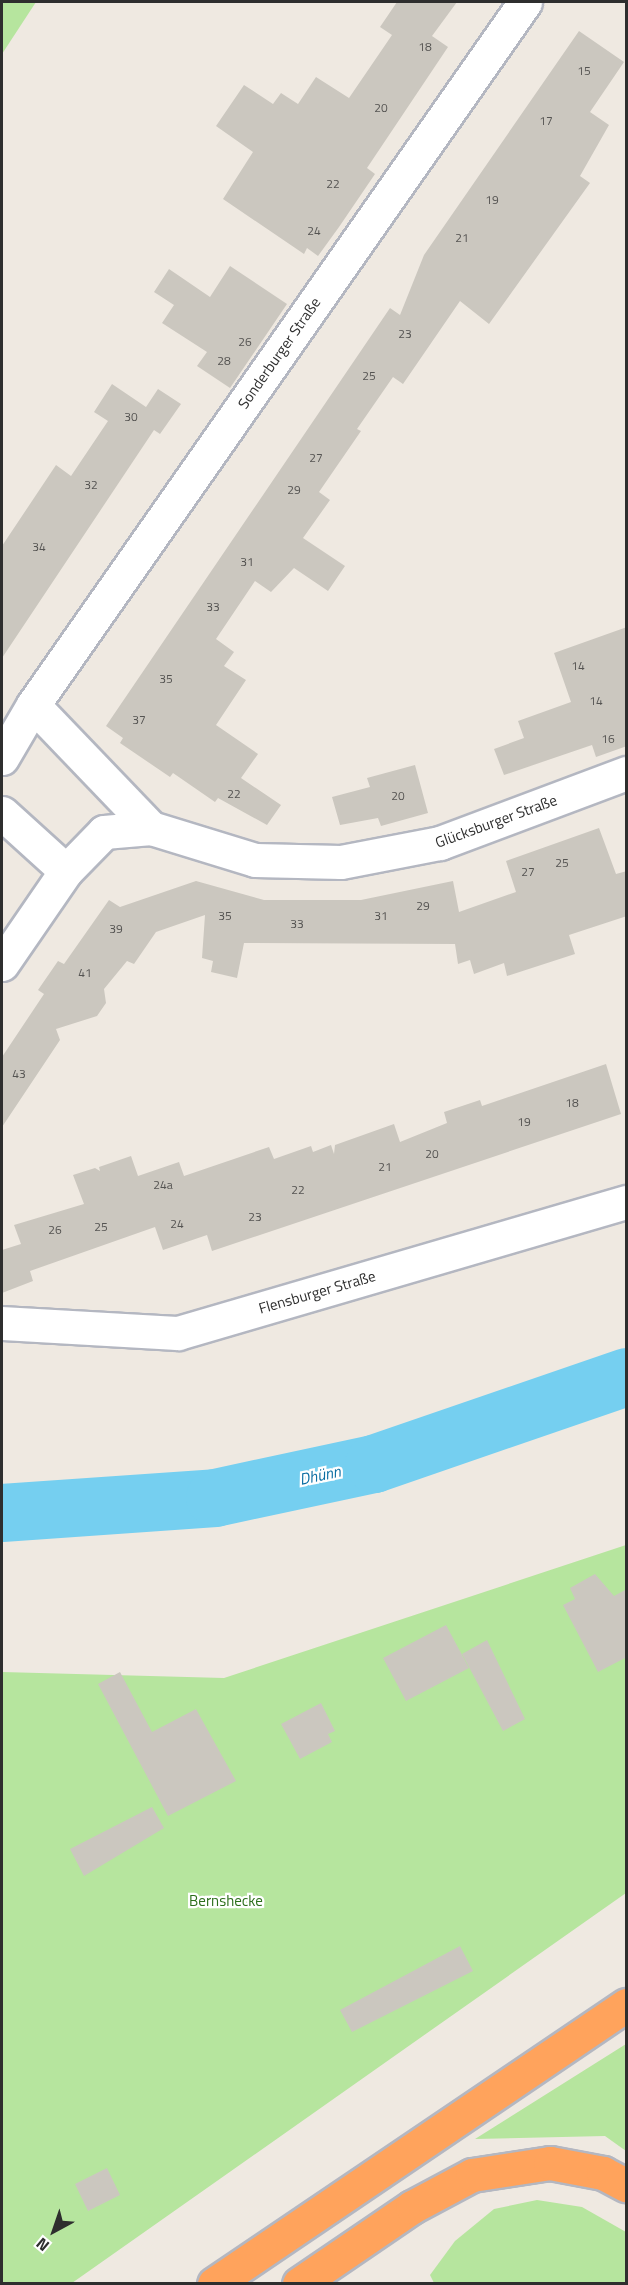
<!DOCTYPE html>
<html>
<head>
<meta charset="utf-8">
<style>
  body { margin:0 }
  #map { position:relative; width:628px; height:2285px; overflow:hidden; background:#efe9e1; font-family:"Titillium Web",sans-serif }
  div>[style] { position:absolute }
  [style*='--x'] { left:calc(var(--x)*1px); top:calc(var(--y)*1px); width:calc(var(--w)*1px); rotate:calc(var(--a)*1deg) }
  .green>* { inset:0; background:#b6e59e }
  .river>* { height:58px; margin:-29px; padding:0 29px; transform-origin:29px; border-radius:29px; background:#75cff0 }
  .building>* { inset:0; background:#cbc7bf }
  .roads { filter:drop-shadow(2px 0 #b4b7c1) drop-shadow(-2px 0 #b4b7c1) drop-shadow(0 2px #b4b7c1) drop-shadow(0 -2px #b4b7c1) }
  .street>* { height:33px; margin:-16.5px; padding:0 16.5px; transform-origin:16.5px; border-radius:16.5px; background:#fff }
  .highway>* { height:33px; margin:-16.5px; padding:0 16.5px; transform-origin:16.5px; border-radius:16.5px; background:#ffa35c }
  span { translate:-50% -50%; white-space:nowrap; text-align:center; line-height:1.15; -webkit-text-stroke:4.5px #fff; paint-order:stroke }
  .number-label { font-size:12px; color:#555452 }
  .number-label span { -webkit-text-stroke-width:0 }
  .street-label { font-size:15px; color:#2e2e2e }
  .park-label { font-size:15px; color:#2c6e1b }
  .water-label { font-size:16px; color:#0d6fa3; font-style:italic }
  .frame { position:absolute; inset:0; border:3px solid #2e2e2e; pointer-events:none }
  .north { position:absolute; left:24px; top:2201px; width:60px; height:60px; -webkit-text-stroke:4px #fff; paint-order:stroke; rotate:220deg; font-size:16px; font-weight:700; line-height:24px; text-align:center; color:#2e2e2e }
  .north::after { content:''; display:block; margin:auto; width:21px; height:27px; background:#2e2e2e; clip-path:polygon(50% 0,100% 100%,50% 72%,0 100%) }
</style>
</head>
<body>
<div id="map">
  <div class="green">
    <i style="clip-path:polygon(2px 2px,36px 2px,2px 54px)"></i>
    <i style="clip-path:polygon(626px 1545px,626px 1893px,72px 2283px,2px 2283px,2px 1672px,224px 1678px)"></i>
    <i style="clip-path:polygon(626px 2044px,626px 2151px,605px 2136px,475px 2139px)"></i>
    <i style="clip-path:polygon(537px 2200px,582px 2207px,626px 2232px,626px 2283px,434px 2283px,430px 2275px,455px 2241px,494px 2209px)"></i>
  </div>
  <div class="river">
    <i style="--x:2;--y:1513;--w:214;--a:-4"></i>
    <i style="--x:215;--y:1498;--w:163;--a:-12.1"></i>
    <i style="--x:374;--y:1464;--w:267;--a:-19"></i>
  </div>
  <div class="building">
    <i style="clip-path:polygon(397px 2px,457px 2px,432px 36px,448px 47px,367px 168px,375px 174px,339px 227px,318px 256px,307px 248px,304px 254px,223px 199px,253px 152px,216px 126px,244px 85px,273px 104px,281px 93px,298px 104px,316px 77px,349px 98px,392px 35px,380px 27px)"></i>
    <i style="clip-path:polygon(579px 31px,624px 62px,590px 112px,609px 125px,580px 176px,590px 183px,489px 324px,460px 301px,403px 384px,393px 377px,357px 429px,361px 431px,319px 492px,330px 500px,303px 538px,345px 566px,328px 591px,294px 568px,271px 592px,255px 581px,216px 639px,234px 652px,224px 666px,246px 680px,216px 725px,258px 754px,241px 778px,281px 805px,267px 825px,218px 798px,215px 802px,173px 773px,170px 777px,120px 743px,123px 738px,106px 726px,390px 308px,400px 315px,424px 255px)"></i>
    <i style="clip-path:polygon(230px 266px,287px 304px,230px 388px,197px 366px,207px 352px,162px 323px,174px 305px,154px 292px,169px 269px,210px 297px)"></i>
    <i style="clip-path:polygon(112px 384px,146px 407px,158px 389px,181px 404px,160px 434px,154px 430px,2px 658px,2px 546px,56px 465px,71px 476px,108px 421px,94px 412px)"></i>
    <i style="clip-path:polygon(627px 627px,627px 746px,596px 757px,592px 745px,504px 775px,494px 749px,524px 738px,518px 721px,571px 702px,554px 653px)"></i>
    <i style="clip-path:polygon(415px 765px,428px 813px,381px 826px,378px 818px,340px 825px,332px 797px,370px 787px,367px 778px)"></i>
    <i style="clip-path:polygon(599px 828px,616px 874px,627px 871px,627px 916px,569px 935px,575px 954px,507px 976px,504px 963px,474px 974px,470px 960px,458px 964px,455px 944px,244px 943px,237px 978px,211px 972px,213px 961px,202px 958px,205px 915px,156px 932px,134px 964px,127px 961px,104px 989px,106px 1003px,97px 1016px,56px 1029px,60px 1040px,2px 1127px,2px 1057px,44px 994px,38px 990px,58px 961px,64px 964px,109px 900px,120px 907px,196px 881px,264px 900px,361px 900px,453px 881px,459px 912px,516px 892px,506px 861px)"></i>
    <i style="clip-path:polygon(606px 1064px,621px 1114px,212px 1251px,207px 1235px,163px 1250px,155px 1227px,30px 1271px,33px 1281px,2px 1293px,2px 1250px,21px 1244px,14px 1225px,84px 1204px,73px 1175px,95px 1168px,100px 1171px,99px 1167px,131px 1156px,138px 1176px,179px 1162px,184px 1176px,269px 1147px,274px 1159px,311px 1146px,313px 1152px,331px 1145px,334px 1154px,335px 1145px,394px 1124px,400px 1142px,447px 1123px,444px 1112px,480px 1100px,482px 1106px)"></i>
    <i style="clip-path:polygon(595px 1574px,614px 1596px,627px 1589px,627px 1657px,598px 1672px,563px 1605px,575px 1599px,570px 1588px)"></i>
    <i style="clip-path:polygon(446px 1625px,469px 1668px,406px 1701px,383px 1658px)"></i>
    <i style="clip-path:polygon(487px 1640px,525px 1719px,503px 1731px,462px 1654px)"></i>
    <i style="clip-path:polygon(120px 1672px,152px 1732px,196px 1709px,236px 1781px,168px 1816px,98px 1684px)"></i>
    <i style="clip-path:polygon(321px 1703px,335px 1731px,328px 1734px,332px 1742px,300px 1759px,281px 1724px)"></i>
    <i style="clip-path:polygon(152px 1807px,164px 1828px,84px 1876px,70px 1849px)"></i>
    <i style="clip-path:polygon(460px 1946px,473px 1971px,352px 2032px,340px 2010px)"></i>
    <i style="clip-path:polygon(107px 2168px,120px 2195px,88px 2211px,75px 2184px)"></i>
  </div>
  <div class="roads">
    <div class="street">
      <i style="--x:2;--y:758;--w:61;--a:-59.7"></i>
      <i style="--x:33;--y:705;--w:858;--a:-55.01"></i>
      <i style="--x:2;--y:813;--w:86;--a:42.2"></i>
      <i style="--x:151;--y:828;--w:109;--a:17.1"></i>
      <i style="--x:255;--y:860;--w:86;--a:1.3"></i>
      <i style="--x:341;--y:862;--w:101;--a:-10.9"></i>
      <i style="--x:440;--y:843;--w:199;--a:-20.6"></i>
      <i style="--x:2;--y:964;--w:113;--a:-55.5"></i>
      <i style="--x:66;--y:871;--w:54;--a:-45.7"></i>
      <i style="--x:104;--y:832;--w:47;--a:-4.9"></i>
      <i style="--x:151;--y:828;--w:170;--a:-133.8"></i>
      <i style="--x:2;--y:1323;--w:176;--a:3.3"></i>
      <i style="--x:178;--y:1333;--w:467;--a:-16.3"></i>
    </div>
    <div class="highway">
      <i style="--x:214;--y:2284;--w:498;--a:-34.1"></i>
      <i style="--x:299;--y:2284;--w:137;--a:-34.3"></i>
      <i style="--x:412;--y:2207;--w:68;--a:-28.1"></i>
      <i style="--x:472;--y:2175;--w:79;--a:-8.7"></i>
      <i style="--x:550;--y:2163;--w:54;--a:10.7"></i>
      <i style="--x:603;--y:2173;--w:26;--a:28"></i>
    </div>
  </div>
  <div class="number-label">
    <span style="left:425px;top:47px">18</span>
    <span style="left:584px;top:71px">15</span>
    <span style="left:381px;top:108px">20</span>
    <span style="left:546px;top:121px">17</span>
    <span style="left:333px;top:184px">22</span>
    <span style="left:492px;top:200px">19</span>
    <span style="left:314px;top:231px">24</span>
    <span style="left:462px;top:238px">21</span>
    <span style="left:405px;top:334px">23</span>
    <span style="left:245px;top:342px">26</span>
    <span style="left:224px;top:361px">28</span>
    <span style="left:369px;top:376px">25</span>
    <span style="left:131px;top:417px">30</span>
    <span style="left:316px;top:458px">27</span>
    <span style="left:91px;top:485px">32</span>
    <span style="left:294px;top:490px">29</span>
    <span style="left:39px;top:547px">34</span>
    <span style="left:247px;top:562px">31</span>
    <span style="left:213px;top:607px">33</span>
    <span style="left:578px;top:666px">14</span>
    <span style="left:166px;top:679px">35</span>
    <span style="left:596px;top:701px">14</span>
    <span style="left:139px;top:720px">37</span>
    <span style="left:608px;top:739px">16</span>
    <span style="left:234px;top:794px">22</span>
    <span style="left:398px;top:796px">20</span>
    <span style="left:562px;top:863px">25</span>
    <span style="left:528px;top:872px">27</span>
    <span style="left:423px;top:906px">29</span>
    <span style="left:225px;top:916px">35</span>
    <span style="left:381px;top:916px">31</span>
    <span style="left:297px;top:924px">33</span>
    <span style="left:116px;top:929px">39</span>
    <span style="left:85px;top:973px">41</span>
    <span style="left:19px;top:1074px">43</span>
    <span style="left:572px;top:1103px">18</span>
    <span style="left:524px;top:1122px">19</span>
    <span style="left:432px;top:1154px">20</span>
    <span style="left:385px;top:1167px">21</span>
    <span style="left:163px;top:1185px">24a</span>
    <span style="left:298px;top:1190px">22</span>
    <span style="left:255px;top:1217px">23</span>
    <span style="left:177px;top:1224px">24</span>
    <span style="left:101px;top:1227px">25</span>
    <span style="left:55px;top:1230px">26</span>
  </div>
  <div class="street-label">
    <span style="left:279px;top:353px;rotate:-55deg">Sonderburger Straße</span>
    <span style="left:496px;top:821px;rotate:-20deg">Glücksburger Straße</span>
    <span style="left:317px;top:1292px;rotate:-16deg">Flensburger Straße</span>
  </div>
  <div class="park-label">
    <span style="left:226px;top:1901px">Bernshecke</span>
  </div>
  <div class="water-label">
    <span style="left:320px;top:1475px;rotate:-12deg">Dhünn</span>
  </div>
  <div class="frame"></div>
  <div class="north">N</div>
</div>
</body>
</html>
